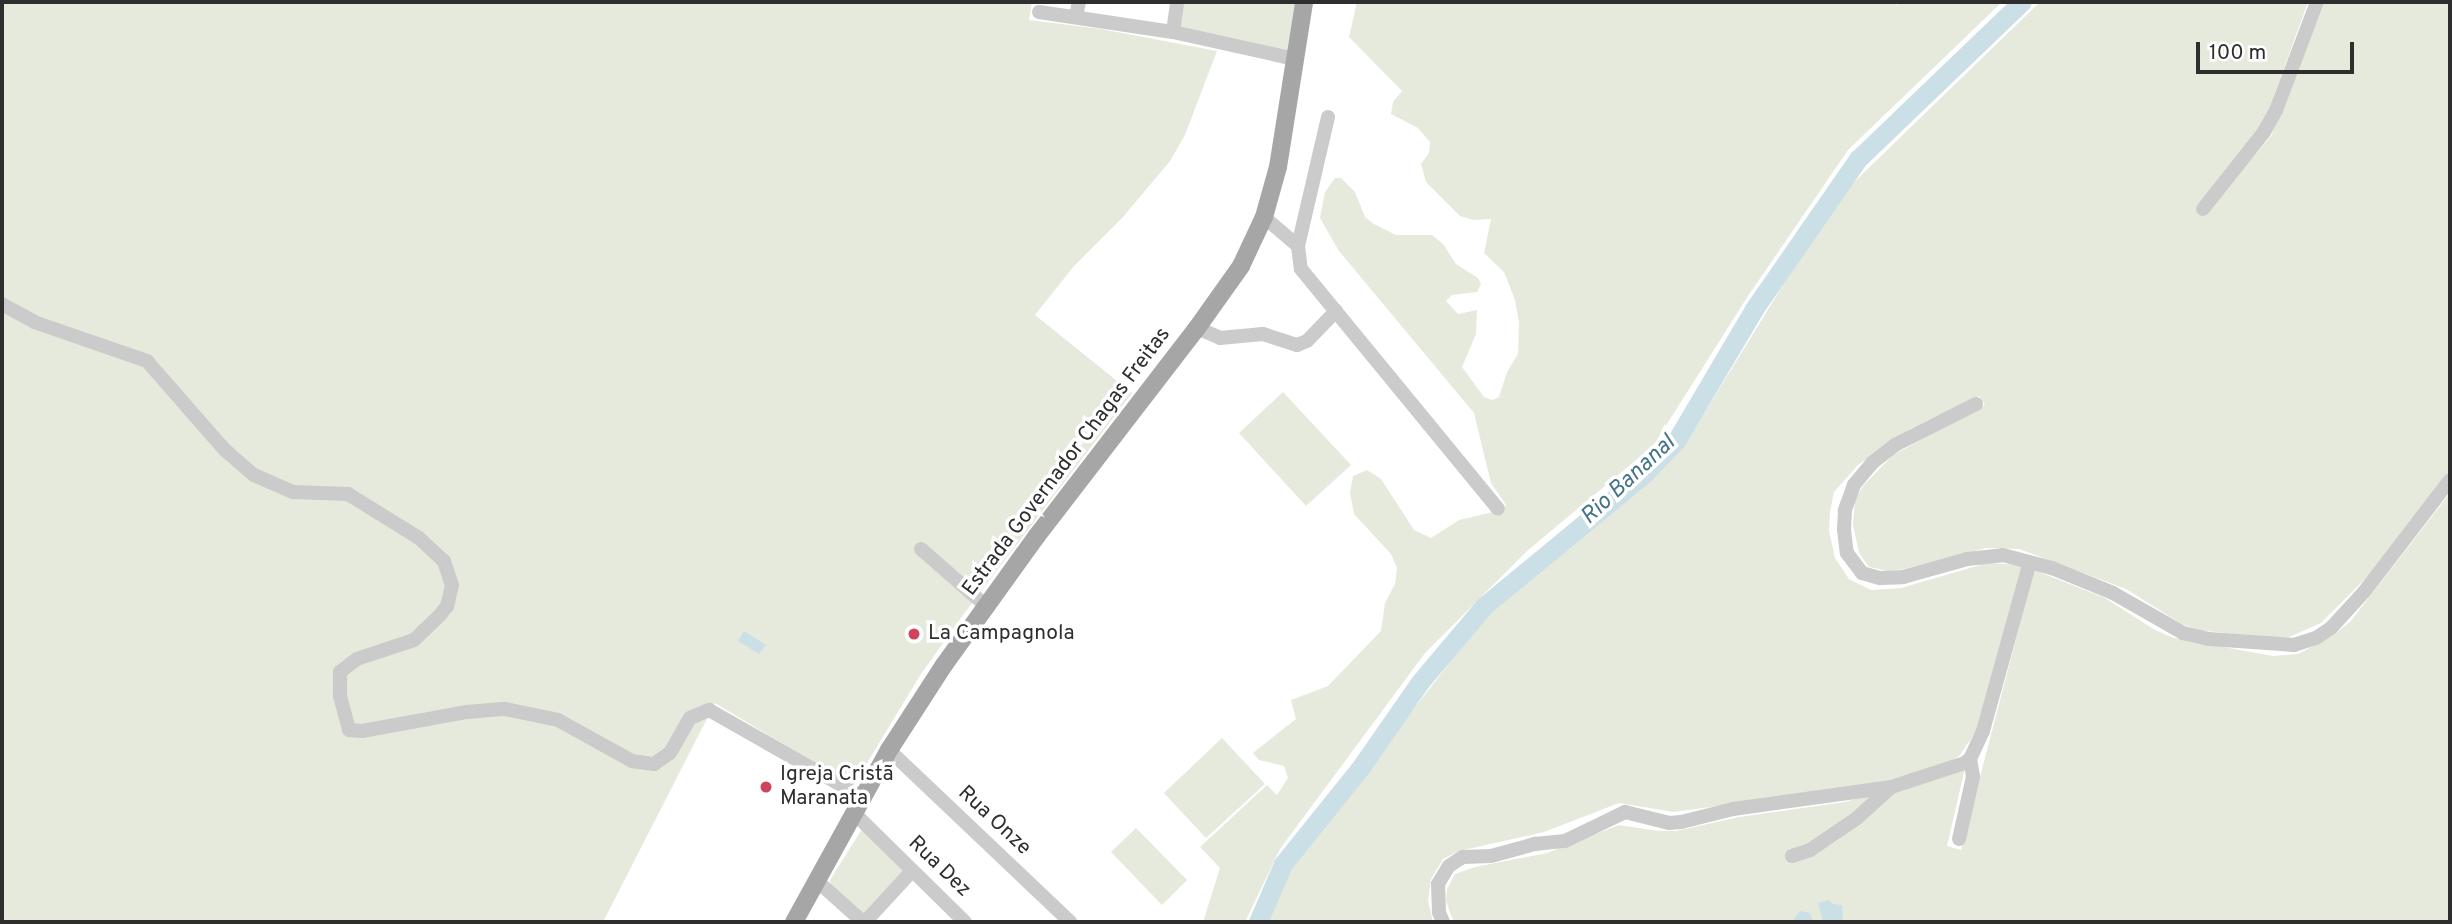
<!DOCTYPE html>
<html>
<head>
<meta charset="utf-8">
<style>
  body { margin:0 }
  #map { position:relative; width:2452px; height:924px; overflow:hidden; background:#fff; font-family:Overpass,sans-serif }
  div>[style] { position:absolute }
  [style*='--x'] { left:calc(var(--x)*1px); top:calc(var(--y)*1px); width:calc(var(--w)*1px); rotate:calc(var(--a)*1deg) }
  .green>* { inset:0; background:#e5eadd }
  .water>* { inset:0; background:#cbdfe7 }
  .river>* { height:19px; margin:-9.5px; padding:0 9.5px; transform-origin:9.5px; border-radius:9.5px; background:#cbdfe7 }
  .minor>* { height:14px; margin:-7px; padding:0 7px; transform-origin:7px; border-radius:7px; background:#cbcbcb }
  .major>* { height:18px; margin:-9px; padding:0 9px; transform-origin:9px; border-radius:9px; background:#a6a6a6 }
  .dots>* { width:19px; height:19px; translate:-50% -50%; box-sizing:border-box; border:4px solid #fff; border-radius:50% }
  span { translate:-50% -50%; white-space:nowrap; text-align:center; line-height:1.15; -webkit-text-stroke:7px #fff; paint-order:stroke }
  .street-label { font-size:21px; color:#2e2e2e }
  .poi-label { font-size:21px; color:#2e2e2e }
  .left { translate:0 -50%; text-align:left }
  .water-label { font-size:23px; color:#457387; font-style:italic }
  .frame { position:absolute; inset:0; border:4px solid #2e2e2e; pointer-events:none }
  .scale { position:absolute; left:2196px; top:42px; width:158px; height:32px; box-sizing:border-box; border:4px solid #2e2e2e; border-top:0; padding-left:9px; font-size:21px; line-height:24px; white-space:nowrap; color:#2e2e2e; -webkit-text-stroke:5px #fff; paint-order:stroke }
</style>
</head>
<body>
<div id="map">
  <div class="green">
    <i style="clip-path:polygon(2px 2px,1032px 2px,1029px 20px,1101px 29px,1217px 51px,1185px 135px,1170px 161px,1123px 217px,1074px 266px,1035px 315px,1132px 393px,960px 619px,921px 674px,853px 786px,715px 703px,603px 922px,2px 922px)"></i>
    <i style="clip-path:polygon(1184px 2px,1295px 2px,1287px 53px,1180px 29px)"></i>
    <i style="clip-path:polygon(1357px 2px,1893px 2px,1897px 5px,1900px 2px,2002px 2px,1848px 150px,1748px 296px,1653px 446px,1527px 551px,1425px 653px,1280px 849px,1245px 922px,1203px 922px,1220px 868px,1200px 847px,1267px 785px,1277px 795px,1288px 778px,1284px 766px,1259px 760px,1253px 753px,1296px 719px,1291px 700px,1328px 686px,1381px 631px,1385px 603px,1395px 584px,1397px 568px,1391px 554px,1354px 514px,1350px 493px,1353px 476px,1367px 470px,1381px 479px,1414px 530px,1431px 538px,1459px 520px,1497px 511px,1506px 505px,1491px 483px,1474px 413px,1339px 251px,1320px 218px,1325px 192px,1335px 178px,1341px 178px,1355px 192px,1365px 217px,1374px 224px,1396px 235px,1432px 235px,1443px 244px,1456px 264px,1478px 278px,1481px 284px,1477px 292px,1452px 295px,1446px 301px,1458px 314px,1477px 310px,1476px 334px,1462px 367px,1484px 397px,1492px 400px,1499px 397px,1507px 372px,1518px 354px,1519px 323px,1515px 300px,1504px 272px,1484px 253px,1491px 219px,1473px 220px,1460px 216px,1426px 182px,1421px 164px,1429px 153px,1430px 142px,1418px 128px,1391px 114px,1393px 102px,1402px 91px,1349px 37px)"></i>
    <i style="clip-path:polygon(2040px 2px,2308px 2px,2266px 117px,2245px 149px,2196px 210px,2203px 215px,2271px 136px,2325px 2px,2450px 2px,2450px 470px,2367px 577px,2321px 623px,2289px 637px,2273px 638px,2197px 630px,2180px 623px,2126px 589px,2019px 549px,1986px 548px,1892px 572px,1869px 567px,1859px 553px,1853px 525px,1855px 499px,1864px 485px,1893px 455px,1985px 405px,1979px 396px,1910px 429px,1858px 465px,1834px 492px,1830px 512px,1829px 531px,1835px 558px,1849px 579px,1871px 590px,1901px 588px,1987px 563px,2024px 565px,1976px 732px,1959px 756px,1948px 763px,1871px 785px,1674px 812px,1619px 803px,1544px 832px,1459px 851px,1443px 859px,1431px 879px,1428px 900px,1433px 922px,1267px 922px,1284px 877px,1305px 843px,1346px 796px,1486px 616px,1662px 469px,1694px 430px,1804px 251px,1850px 186px)"></i>
    <i style="clip-path:polygon(1283px 392px,1351px 465px,1306px 506px,1239px 433px)"></i>
    <i style="clip-path:polygon(2450px 493px,2450px 922px,1454px 922px,1451px 915px,1446px 901px,1447px 889px,1455px 874px,1475px 867px,1547px 853px,1619px 825px,1659px 831px,1676px 831px,1739px 817px,1845px 802px,1965px 768px,1947px 846px,1961px 850px,2034px 570px,2105px 598px,2155px 630px,2174px 638px,2273px 656px,2298px 654px,2332px 636px,2350px 622px)"></i>
    <i style="clip-path:polygon(1222px 738px,1265px 784px,1206px 838px,1164px 793px)"></i>
    <i style="clip-path:polygon(1136px 828px,1187px 880px,1162px 905px,1111px 852px)"></i>
    <i style="clip-path:polygon(862px 829px,907px 873px,865px 918px,831px 885px,830px 880px)"></i>
  </div>
  <div class="water">
    <i style="clip-path:polygon(744px 631px,766px 645px,759px 654px,738px 641px)"></i>
    <i style="clip-path:polygon(1828px 900px,1833px 904px,1842px 905px,1843px 922px,1823px 922px,1818px 903px)"></i>
    <i style="clip-path:polygon(1800px 911px,1810px 913px,1813px 922px,1792px 922px)"></i>
  </div>
  <div class="river">
    <i style="--x:1258;--y:922;--w:63;--a:-66.7"></i>
    <i style="--x:1283;--y:864;--w:124;--a:-51.2"></i>
    <i style="--x:1361;--y:767;--w:103;--a:-55.2"></i>
    <i style="--x:1420;--y:682;--w:99;--a:-49.9"></i>
    <i style="--x:1484;--y:606;--w:206;--a:-39.5"></i>
    <i style="--x:1643;--y:475;--w:47;--a:-45.9"></i>
    <i style="--x:1676;--y:441;--w:153;--a:-59.4"></i>
    <i style="--x:1754;--y:309;--w:183;--a:-55.3"></i>
    <i style="--x:1858;--y:159;--w:227;--a:-43.8"></i>
  </div>
  <div class="minor">
    <i style="--x:1039;--y:12;--w:135;--a:8.5"></i>
    <i style="--x:1173;--y:32;--w:125;--a:12.5"></i>
    <i style="--x:1076;--y:16;--w:14;--a:-78"></i>
    <i style="--x:1173;--y:32;--w:30;--a:-82"></i>
    <i style="--x:1328;--y:117;--w:132;--a:103.1"></i>
    <i style="--x:1298;--y:246;--w:23;--a:83"></i>
    <i style="--x:1301;--y:269;--w:310;--a:50.6"></i>
    <i style="--x:2203;--y:209;--w:98;--a:-51.6"></i>
    <i style="--x:2264;--y:132;--w:25;--a:-61"></i>
    <i style="--x:2276;--y:110;--w:116;--a:-69.2"></i>
    <i style="--x:1264;--y:217;--w:45;--a:40.5"></i>
    <i style="--x:2;--y:304;--w:37;--a:29"></i>
    <i style="--x:34;--y:322;--w:120;--a:19"></i>
    <i style="--x:147;--y:361;--w:118;--a:48.8"></i>
    <i style="--x:225;--y:450;--w:38;--a:41"></i>
    <i style="--x:254;--y:475;--w:43;--a:23.6"></i>
    <i style="--x:293;--y:492;--w:55;--a:2.1"></i>
    <i style="--x:348;--y:494;--w:84;--a:31.8"></i>
    <i style="--x:419;--y:538;--w:34;--a:43"></i>
    <i style="--x:444;--y:561;--w:25;--a:72"></i>
    <i style="--x:452;--y:585;--w:22;--a:103"></i>
    <i style="--x:447;--y:606;--w:11;--a:128"></i>
    <i style="--x:440;--y:615;--w:36;--a:136"></i>
    <i style="--x:414;--y:640;--w:60;--a:161.6"></i>
    <i style="--x:357;--y:659;--w:21;--a:143"></i>
    <i style="--x:340;--y:672;--w:24;--a:90"></i>
    <i style="--x:340;--y:696;--w:35;--a:75"></i>
    <i style="--x:349;--y:730;--w:13;--a:4"></i>
    <i style="--x:362;--y:731;--w:107;--a:-10.3"></i>
    <i style="--x:467;--y:712;--w:38;--a:-5"></i>
    <i style="--x:505;--y:709;--w:54;--a:11.7"></i>
    <i style="--x:558;--y:720;--w:85;--a:29"></i>
    <i style="--x:632;--y:761;--w:22;--a:8"></i>
    <i style="--x:654;--y:764;--w:19;--a:-35"></i>
    <i style="--x:670;--y:753;--w:40;--a:-60.3"></i>
    <i style="--x:690;--y:718;--w:21;--a:-23"></i>
    <i style="--x:709;--y:710;--w:176;--a:29.6"></i>
    <i style="--x:1197;--y:328;--w:25;--a:23"></i>
    <i style="--x:1220;--y:338;--w:43;--a:-5.3"></i>
    <i style="--x:1263;--y:334;--w:36;--a:18"></i>
    <i style="--x:1297;--y:345;--w:11;--a:-22"></i>
    <i style="--x:1307;--y:341;--w:42;--a:-46"></i>
    <i style="--x:1976;--y:404;--w:91;--a:153.2"></i>
    <i style="--x:1895;--y:445;--w:28;--a:142"></i>
    <i style="--x:1873;--y:462;--w:30;--a:130"></i>
    <i style="--x:1854;--y:485;--w:27;--a:110"></i>
    <i style="--x:1845;--y:510;--w:20;--a:93"></i>
    <i style="--x:1844;--y:530;--w:23;--a:83"></i>
    <i style="--x:1847;--y:553;--w:25;--a:53"></i>
    <i style="--x:1862;--y:573;--w:19;--a:16"></i>
    <i style="--x:1880;--y:578;--w:23;--a:-2"></i>
    <i style="--x:1903;--y:577;--w:66;--a:-15.7"></i>
    <i style="--x:1967;--y:559;--w:36;--a:-6"></i>
    <i style="--x:2003;--y:555;--w:51;--a:14.9"></i>
    <i style="--x:2052;--y:568;--w:66;--a:22.3"></i>
    <i style="--x:2113;--y:593;--w:81;--a:29.7"></i>
    <i style="--x:2183;--y:633;--w:27;--a:13"></i>
    <i style="--x:2209;--y:639;--w:85;--a:4"></i>
    <i style="--x:2294;--y:645;--w:23;--a:-18"></i>
    <i style="--x:2316;--y:638;--w:18;--a:-34"></i>
    <i style="--x:2331;--y:628;--w:49;--a:-47.5"></i>
    <i style="--x:2364;--y:592;--w:141;--a:-52.5"></i>
    <i style="--x:921;--y:549;--w:85;--a:41.2"></i>
    <i style="--x:889;--y:750;--w:250;--a:43.5"></i>
    <i style="--x:853;--y:812;--w:157;--a:44.5"></i>
    <i style="--x:1959;--y:839;--w:64;--a:-77.3"></i>
    <i style="--x:1973;--y:777;--w:18;--a:-99"></i>
    <i style="--x:1792;--y:856;--w:19;--a:-18"></i>
    <i style="--x:1810;--y:850;--w:57;--a:-34.2"></i>
    <i style="--x:1857;--y:818;--w:45;--a:-42.3"></i>
    <i style="--x:816;--y:880;--w:63;--a:41.8"></i>
    <i style="--x:865;--y:922;--w:69;--a:-47.3"></i>
    <i style="--x:1443;--y:922;--w:11;--a:-112"></i>
    <i style="--x:1439;--y:912;--w:28;--a:-92"></i>
    <i style="--x:1438;--y:884;--w:21;--a:-59"></i>
    <i style="--x:1449;--y:866;--w:17;--a:-33"></i>
    <i style="--x:1463;--y:857;--w:28;--a:-2"></i>
    <i style="--x:1491;--y:856;--w:46;--a:-15.3"></i>
    <i style="--x:1535;--y:844;--w:30;--a:-6"></i>
    <i style="--x:1565;--y:841;--w:67;--a:-25.8"></i>
    <i style="--x:1625;--y:812;--w:45;--a:14"></i>
    <i style="--x:1669;--y:823;--w:12;--a:-5"></i>
    <i style="--x:1681;--y:822;--w:54;--a:-14"></i>
    <i style="--x:1733;--y:809;--w:160;--a:-7.9"></i>
    <i style="--x:1891;--y:787;--w:78;--a:-18"></i>
    <i style="--x:1965;--y:763;--w:6;--a:-39"></i>
    <i style="--x:1970;--y:759;--w:31;--a:-65"></i>
    <i style="--x:1983;--y:731;--w:175;--a:-74.5"></i>
  </div>
  <div class="major">
    <i style="--x:794;--y:922;--w:196;--a:-61.1"></i>
    <i style="--x:889;--y:750;--w:101;--a:-57.1"></i>
    <i style="--x:944;--y:665;--w:158;--a:-54.3"></i>
    <i style="--x:1036;--y:537;--w:264;--a:-52.4"></i>
    <i style="--x:1197;--y:328;--w:76;--a:-54.6"></i>
    <i style="--x:1241;--y:266;--w:54;--a:-64.9"></i>
    <i style="--x:1264;--y:217;--w:52;--a:-74.4"></i>
    <i style="--x:1278;--y:167;--w:167;--a:-81"></i>
  </div>
  <div class="dots">
    <i style="left:914px;top:634px;background:#d1435b"></i>
    <i style="left:766px;top:787px;background:#d1435b"></i>
  </div>
  <div class="street-label">
    <span style="left:1067px;top:462px;rotate:-53deg">Estrada Governador Chagas Freitas</span>
    <span style="left:994px;top:821px;rotate:43deg">Rua Onze</span>
    <span style="left:939px;top:867px;rotate:44deg">Rua Dez</span>
  </div>
  <div class="poi-label">
    <span class="left" style="left:928px;top:634px">La Campagnola</span>
    <span class="left" style="left:780px;top:787px">Igreja Cristã<br>Maranata</span>
  </div>
  <div class="water-label">
    <span style="left:1629px;top:481px;rotate:-43deg">Rio Bananal</span>
  </div>
  <div class="frame"></div>
  <div class="scale">100 m</div>
</div>
</body>
</html>
